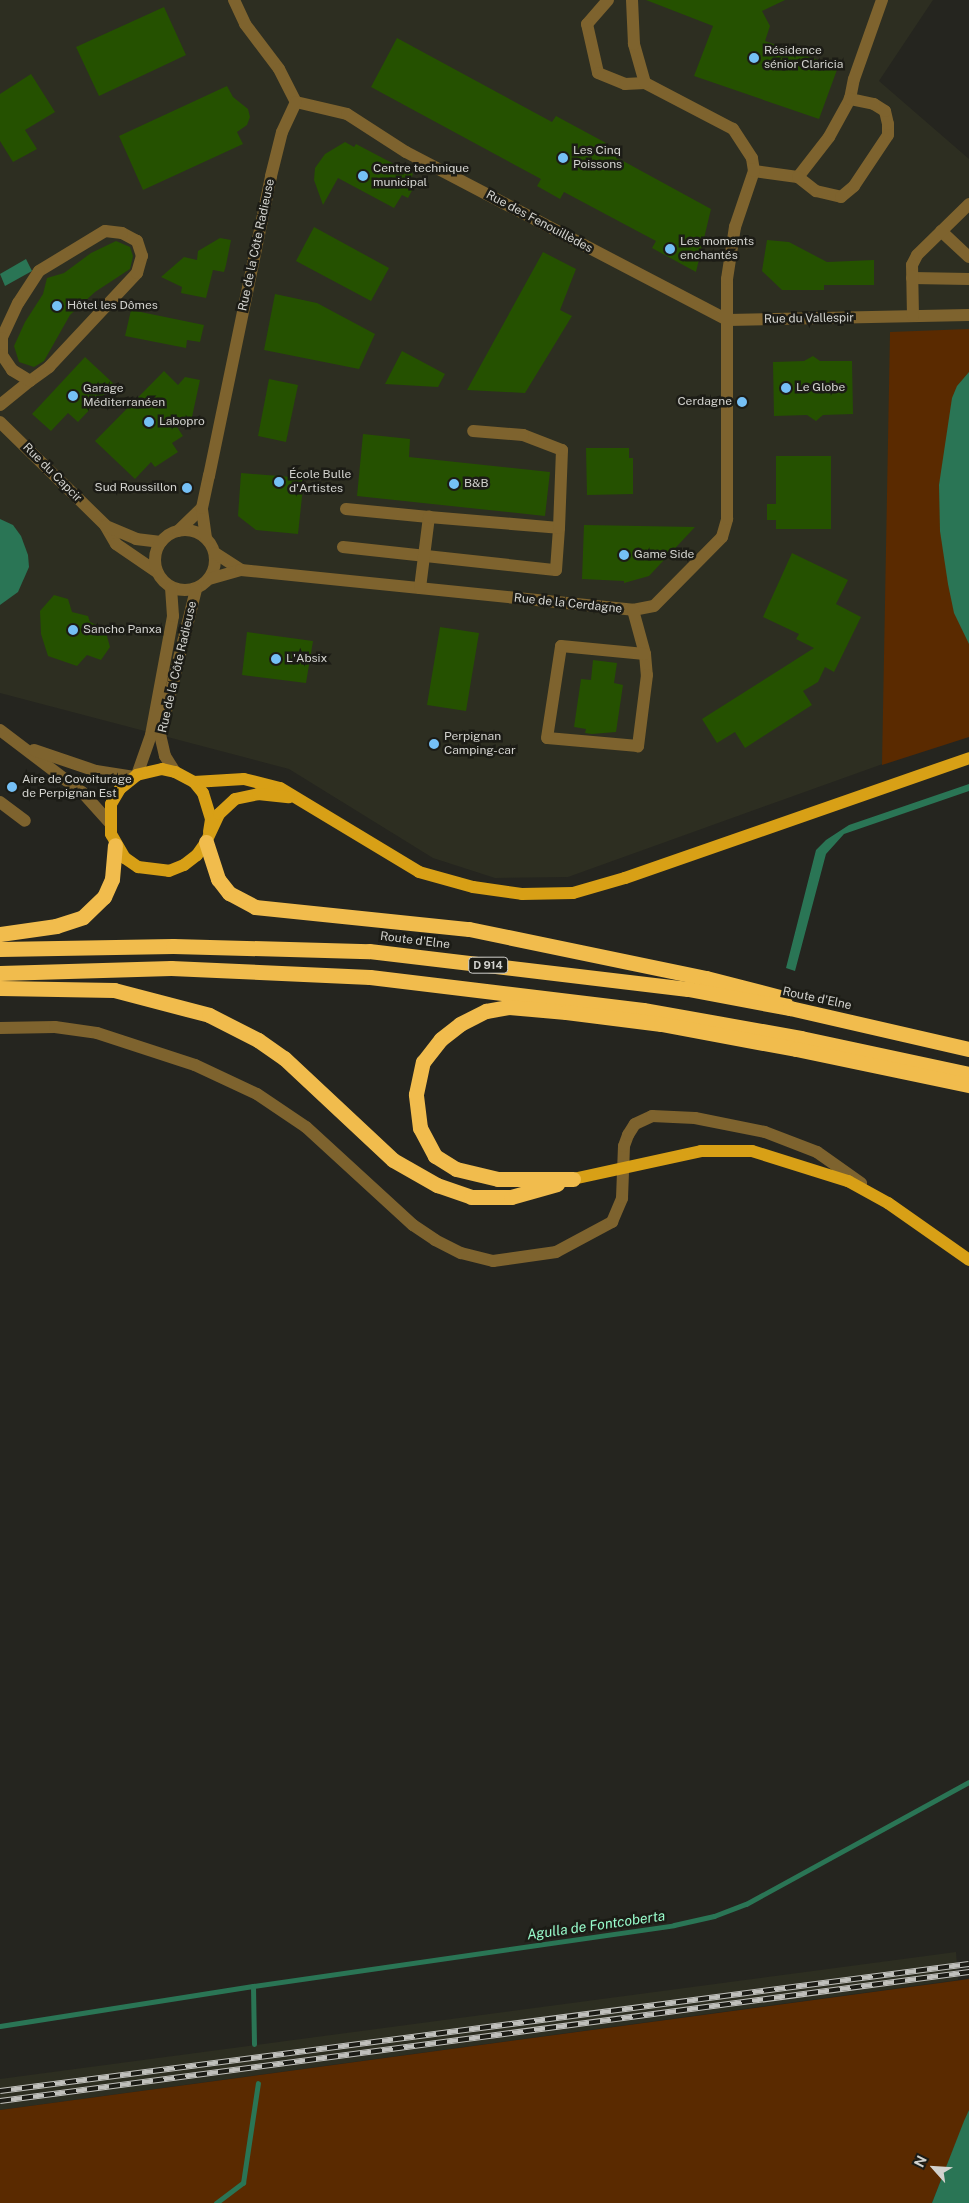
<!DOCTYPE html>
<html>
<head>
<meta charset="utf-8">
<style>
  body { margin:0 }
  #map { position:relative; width:969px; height:2203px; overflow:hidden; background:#25251f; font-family:"Public Sans",sans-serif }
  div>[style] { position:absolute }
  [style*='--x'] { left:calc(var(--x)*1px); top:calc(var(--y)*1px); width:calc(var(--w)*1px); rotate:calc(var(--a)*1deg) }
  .built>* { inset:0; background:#2d2e21 }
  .green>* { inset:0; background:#5a2a00 }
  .water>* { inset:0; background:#2a7555 }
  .stream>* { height:5px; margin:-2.5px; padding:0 2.5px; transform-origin:2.5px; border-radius:2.5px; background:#2a7555 }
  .building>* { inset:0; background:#255100 }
  .minor>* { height:12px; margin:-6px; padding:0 6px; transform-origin:6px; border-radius:6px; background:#7e632e }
  .minor>.ring { margin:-6px; padding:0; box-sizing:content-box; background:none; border:12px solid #7e632e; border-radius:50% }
  .major>* { height:12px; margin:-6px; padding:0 6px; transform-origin:6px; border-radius:6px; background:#d8a016 }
  .highway>* { height:15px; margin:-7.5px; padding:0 7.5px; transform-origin:7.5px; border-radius:7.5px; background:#f1bc4d }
  .rail>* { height:5.5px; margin-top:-2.75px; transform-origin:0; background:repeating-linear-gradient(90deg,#1c1c16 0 11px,#c0c0bc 0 22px); box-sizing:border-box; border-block:1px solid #c0c0bc }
  .dots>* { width:14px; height:14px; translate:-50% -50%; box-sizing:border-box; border:2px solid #1c1c16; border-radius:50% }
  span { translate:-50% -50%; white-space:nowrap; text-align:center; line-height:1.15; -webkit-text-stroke:5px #1c1c16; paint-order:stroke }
  .shield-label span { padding:1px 4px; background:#1c1c16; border:1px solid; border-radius:4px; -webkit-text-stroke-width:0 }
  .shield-label { font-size:11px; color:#d2d2ce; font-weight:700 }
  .poi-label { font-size:12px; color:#d2d2ce }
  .left { translate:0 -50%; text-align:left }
  .right { translate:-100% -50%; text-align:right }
  .street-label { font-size:12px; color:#d2d2ce }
  .water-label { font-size:14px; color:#98fbcb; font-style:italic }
  .north { position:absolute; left:909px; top:2143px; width:50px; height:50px; -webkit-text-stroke:4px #1c1c16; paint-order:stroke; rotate:296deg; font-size:14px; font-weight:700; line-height:20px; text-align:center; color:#d2d2ce }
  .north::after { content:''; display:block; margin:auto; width:18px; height:22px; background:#d2d2ce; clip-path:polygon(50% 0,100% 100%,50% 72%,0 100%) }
</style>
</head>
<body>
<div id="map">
  <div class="built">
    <i style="clip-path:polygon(0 0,933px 0,879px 81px,969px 159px,969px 733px,568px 877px,495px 878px,433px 858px,289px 769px,0 693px)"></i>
    <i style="clip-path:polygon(956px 1952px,958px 1980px,0 2110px,0 2079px)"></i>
  </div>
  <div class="green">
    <i style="clip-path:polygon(969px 329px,969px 737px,882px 765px,890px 332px)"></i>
    <i style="clip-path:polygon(969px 1979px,969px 2110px,932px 2203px,0 2203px,0 2110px)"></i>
  </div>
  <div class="water">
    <i style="clip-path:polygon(26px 259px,32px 271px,5px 286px,0 274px)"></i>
    <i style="clip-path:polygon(969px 372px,969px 644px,954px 613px,948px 584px,940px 531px,939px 485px,952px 398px,957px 386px)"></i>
    <i style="clip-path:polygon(0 519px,13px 525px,21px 536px,28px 555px,29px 567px,18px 592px,0 605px)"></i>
    <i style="clip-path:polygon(969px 784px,969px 791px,844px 834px,826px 854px,795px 971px,786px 968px,816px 850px,826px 840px,849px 825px)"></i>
    <i style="clip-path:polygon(969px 2110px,969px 2203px,932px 2203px,964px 2121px)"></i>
  </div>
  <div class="stream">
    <i style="--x:0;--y:2026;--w:256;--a:-9"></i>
    <i style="--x:254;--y:2044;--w:58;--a:-91"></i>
    <i style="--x:253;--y:1986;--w:425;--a:-8.2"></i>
    <i style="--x:674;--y:1925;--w:41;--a:-12.7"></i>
    <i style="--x:714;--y:1916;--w:34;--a:-21"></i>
    <i style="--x:746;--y:1904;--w:254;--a:-28.7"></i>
    <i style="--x:216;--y:2203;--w:34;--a:-37"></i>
    <i style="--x:243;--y:2183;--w:101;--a:-81.5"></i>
  </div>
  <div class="building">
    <i style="clip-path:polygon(646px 0,785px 0,762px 11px,770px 26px,765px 41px,838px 67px,819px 119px,694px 76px,713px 26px)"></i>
    <i style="clip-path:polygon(164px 7px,186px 55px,99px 96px,76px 47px)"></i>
    <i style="clip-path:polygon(397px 38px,552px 122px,556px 116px,606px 143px,603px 150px,711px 209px,696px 272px,652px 248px,656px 241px,639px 232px,564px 192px,560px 199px,537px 186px,541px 179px,371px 87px)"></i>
    <i style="clip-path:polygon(31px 74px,55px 112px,25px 130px,37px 149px,13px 162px,0 141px,0 94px)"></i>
    <i style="clip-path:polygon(227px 86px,233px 97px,248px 109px,250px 117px,247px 125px,237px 132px,243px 144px,143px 190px,119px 136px)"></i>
    <i style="clip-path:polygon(345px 142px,354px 147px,356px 144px,413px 174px,410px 180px,416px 183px,408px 198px,402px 195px,394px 208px,338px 178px,323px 205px,314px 180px,315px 168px,325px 154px)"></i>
    <i style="clip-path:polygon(314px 227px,389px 268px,371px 301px,296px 261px)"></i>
    <i style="clip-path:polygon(220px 238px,231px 240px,226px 265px,224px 272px,213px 270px,206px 298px,181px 293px,182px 287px,161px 277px,184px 257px,197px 260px,198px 251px)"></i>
    <i style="clip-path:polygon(767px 240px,789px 242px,827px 262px,874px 260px,874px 285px,824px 285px,824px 290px,782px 290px,762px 271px)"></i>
    <i style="clip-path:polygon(116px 241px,130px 247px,133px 256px,130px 269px,95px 292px,70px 315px,44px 361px,34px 367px,19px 362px,14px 346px,25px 322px,43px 294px,47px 278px,64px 273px,91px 253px)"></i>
    <i style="clip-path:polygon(543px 252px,576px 269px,560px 310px,572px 316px,525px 393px,467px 390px)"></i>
    <i style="clip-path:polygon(275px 294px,317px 303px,375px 334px,359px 369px,264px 350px)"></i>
    <i style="clip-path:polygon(131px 310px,204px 325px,200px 342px,187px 340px,186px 348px,125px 336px)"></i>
    <i style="clip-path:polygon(402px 351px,445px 374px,438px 387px,385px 384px)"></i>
    <i style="clip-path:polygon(813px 356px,820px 361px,852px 361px,853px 414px,823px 415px,816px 421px,807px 415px,774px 416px,773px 362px,804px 361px)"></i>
    <i style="clip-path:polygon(85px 357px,114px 384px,78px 422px,68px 413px,51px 431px,32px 414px)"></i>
    <i style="clip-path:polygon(164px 371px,178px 385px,185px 377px,200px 380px,192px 417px,177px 427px,183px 436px,172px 443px,178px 452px,155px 467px,151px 462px,135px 479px,95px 441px)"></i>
    <i style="clip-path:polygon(269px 379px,298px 385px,286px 442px,258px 436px)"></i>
    <i style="clip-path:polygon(363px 434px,410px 439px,409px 457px,550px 472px,545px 516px,357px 496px)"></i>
    <i style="clip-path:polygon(586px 448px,629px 448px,629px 458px,633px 458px,633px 494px,587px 495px)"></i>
    <i style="clip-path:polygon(776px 456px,831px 456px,831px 529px,776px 529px,776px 520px,767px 520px,767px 504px,776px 504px)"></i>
    <i style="clip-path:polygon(241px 473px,304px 478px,298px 534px,256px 530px,238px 516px)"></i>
    <i style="clip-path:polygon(584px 525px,695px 527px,649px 576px,624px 583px,624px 581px,582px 579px)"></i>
    <i style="clip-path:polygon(792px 553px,848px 580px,836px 604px,861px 617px,834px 672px,825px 667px,818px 682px,803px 691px,812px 705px,745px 748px,735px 732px,717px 743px,702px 719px,814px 648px,796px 639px,799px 634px,763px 617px)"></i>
    <i style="clip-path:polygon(54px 595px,68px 599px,72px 612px,88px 616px,90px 622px,105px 629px,110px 647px,101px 660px,87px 655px,77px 666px,48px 656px,41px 634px,40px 611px)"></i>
    <i style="clip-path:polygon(440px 627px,479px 633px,466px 711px,427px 705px)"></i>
    <i style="clip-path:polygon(247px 632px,313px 641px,306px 683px,242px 675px)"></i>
    <i style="clip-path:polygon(593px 660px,617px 663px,614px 683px,623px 685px,616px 732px,592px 734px,585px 733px,586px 729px,574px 727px,581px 679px,591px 680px)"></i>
  </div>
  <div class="minor">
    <i style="--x:234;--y:0;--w:26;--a:65"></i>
    <i style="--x:245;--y:24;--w:56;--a:52.9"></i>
    <i style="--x:279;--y:69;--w:37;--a:63"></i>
    <i style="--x:608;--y:0;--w:32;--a:131"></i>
    <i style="--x:587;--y:24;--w:50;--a:77.3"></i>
    <i style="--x:598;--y:73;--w:29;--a:22"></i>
    <i style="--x:625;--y:84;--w:20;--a:-3"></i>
    <i style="--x:296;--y:102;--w:52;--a:13.2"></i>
    <i style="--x:347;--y:114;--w:70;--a:32.8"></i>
    <i style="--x:406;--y:152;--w:363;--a:27.6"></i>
    <i style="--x:728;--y:320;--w:241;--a:-1.2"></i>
    <i style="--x:754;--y:171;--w:44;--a:7.8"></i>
    <i style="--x:798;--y:177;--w:51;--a:-52.2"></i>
    <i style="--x:829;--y:137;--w:43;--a:-61.1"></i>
    <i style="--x:850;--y:99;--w:20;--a:-79"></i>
    <i style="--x:854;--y:79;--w:84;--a:-70.5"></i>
    <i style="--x:798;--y:177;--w:23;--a:38"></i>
    <i style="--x:816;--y:191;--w:26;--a:13"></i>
    <i style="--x:841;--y:197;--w:17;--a:-40"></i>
    <i style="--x:854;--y:186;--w:61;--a:-56.3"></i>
    <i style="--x:888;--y:135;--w:11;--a:-90"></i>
    <i style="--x:888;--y:124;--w:13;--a:-103"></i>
    <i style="--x:885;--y:111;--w:13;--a:-148"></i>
    <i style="--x:874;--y:104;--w:25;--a:-168"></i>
    <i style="--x:941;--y:231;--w:38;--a:43"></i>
    <i style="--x:912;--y:278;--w:57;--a:1"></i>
    <i style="--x:913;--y:316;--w:51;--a:-91.1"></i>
    <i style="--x:912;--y:265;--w:11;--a:-63"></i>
    <i style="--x:917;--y:255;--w:73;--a:-44.4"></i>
    <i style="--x:0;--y:405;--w:38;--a:-39"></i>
    <i style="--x:30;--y:381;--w:24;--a:-36"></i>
    <i style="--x:49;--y:367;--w:129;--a:-46.9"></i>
    <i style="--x:137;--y:273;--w:18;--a:-74"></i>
    <i style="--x:142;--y:256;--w:16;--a:-108"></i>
    <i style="--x:137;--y:241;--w:17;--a:-152"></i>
    <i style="--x:122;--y:233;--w:17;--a:-173"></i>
    <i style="--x:105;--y:231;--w:77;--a:148.8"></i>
    <i style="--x:39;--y:271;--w:38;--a:123"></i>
    <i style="--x:18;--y:303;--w:38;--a:115"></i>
    <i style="--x:2;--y:338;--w:17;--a:90"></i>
    <i style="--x:2;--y:355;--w:18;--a:56"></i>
    <i style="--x:12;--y:370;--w:21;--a:31"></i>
    <i style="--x:0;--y:422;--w:147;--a:44.4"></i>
    <i style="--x:105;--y:525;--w:22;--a:60"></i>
    <i style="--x:116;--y:544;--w:50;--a:34.3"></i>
    <i style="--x:346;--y:509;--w:83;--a:5.5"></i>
    <i style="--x:106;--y:526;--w:33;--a:23"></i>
    <i style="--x:136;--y:539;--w:25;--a:7"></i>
    <i class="ring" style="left:155px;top:530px;width:48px;height:48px"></i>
    <i style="--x:178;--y:531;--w:33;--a:-44"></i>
    <i style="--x:206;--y:538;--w:30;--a:-98"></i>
    <i style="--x:202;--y:508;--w:33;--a:-78"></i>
    <i style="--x:209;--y:476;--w:306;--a:-78.3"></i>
    <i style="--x:271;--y:176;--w:45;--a:-76"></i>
    <i style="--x:282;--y:132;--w:33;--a:-65"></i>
    <i style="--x:343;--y:547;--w:214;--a:6.2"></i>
    <i style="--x:556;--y:570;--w:42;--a:-85.9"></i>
    <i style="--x:215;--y:553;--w:31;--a:33"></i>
    <i style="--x:209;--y:579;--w:33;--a:-16"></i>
    <i style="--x:241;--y:570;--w:394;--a:5.8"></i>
    <i style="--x:633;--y:610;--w:21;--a:-11"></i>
    <i style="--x:654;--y:606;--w:97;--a:-45.4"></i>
    <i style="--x:722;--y:537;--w:19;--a:-74"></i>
    <i style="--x:727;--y:519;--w:240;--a:-90"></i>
    <i style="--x:727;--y:279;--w:53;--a:-81.3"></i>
    <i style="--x:735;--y:227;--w:59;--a:-71.3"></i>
    <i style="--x:754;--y:171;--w:13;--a:-99"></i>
    <i style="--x:752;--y:158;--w:35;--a:-123"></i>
    <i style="--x:733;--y:129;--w:99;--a:-152.4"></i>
    <i style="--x:645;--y:83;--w:41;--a:-105.8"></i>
    <i style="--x:634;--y:44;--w:44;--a:-92.6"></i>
    <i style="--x:420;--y:588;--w:72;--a:-82.8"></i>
    <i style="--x:429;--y:517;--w:130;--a:4.8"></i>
    <i style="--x:559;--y:528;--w:78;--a:-87.8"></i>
    <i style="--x:562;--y:450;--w:42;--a:-159"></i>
    <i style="--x:523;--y:435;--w:50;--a:-175.4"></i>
    <i style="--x:633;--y:610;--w:46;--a:74.7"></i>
    <i style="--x:645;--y:654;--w:21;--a:85"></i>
    <i style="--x:647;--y:675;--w:72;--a:97.2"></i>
    <i style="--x:638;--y:746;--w:91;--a:-175"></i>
    <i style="--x:547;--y:738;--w:93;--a:-81.3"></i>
    <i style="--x:561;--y:646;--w:84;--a:5.4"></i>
    <i style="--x:0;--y:730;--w:104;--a:37.2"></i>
    <i style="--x:83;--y:793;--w:39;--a:48"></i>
    <i style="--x:34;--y:750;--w:65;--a:18.7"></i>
    <i style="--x:96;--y:771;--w:37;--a:9"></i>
    <i style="--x:175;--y:772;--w:19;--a:-122"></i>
    <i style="--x:165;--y:756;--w:22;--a:-103"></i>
    <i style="--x:160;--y:735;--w:150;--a:-76.1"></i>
    <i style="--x:137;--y:775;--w:42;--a:-70.7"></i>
    <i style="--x:151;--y:735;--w:121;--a:-79.5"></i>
    <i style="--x:173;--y:616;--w:28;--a:-94"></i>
    <i style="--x:0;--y:802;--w:31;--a:37"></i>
    <i style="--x:0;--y:1028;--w:55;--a:-1"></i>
    <i style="--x:55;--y:1027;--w:42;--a:8.1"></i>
    <i style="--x:97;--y:1033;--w:103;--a:18.1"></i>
    <i style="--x:195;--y:1065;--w:68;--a:25.1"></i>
    <i style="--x:257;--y:1094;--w:59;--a:34"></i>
    <i style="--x:306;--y:1127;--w:145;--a:42.5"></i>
    <i style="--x:413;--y:1225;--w:27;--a:34"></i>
    <i style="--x:435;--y:1240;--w:29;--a:27"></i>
    <i style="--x:461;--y:1253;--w:33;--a:14"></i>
    <i style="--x:493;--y:1261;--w:64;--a:-8.1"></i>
    <i style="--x:556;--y:1252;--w:64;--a:-28.2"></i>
    <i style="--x:612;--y:1222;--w:26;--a:-67"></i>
    <i style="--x:622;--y:1198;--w:52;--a:-87.8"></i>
    <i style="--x:624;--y:1146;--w:12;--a:-70"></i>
    <i style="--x:628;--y:1135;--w:13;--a:-58"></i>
    <i style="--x:635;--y:1124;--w:19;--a:-25"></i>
    <i style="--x:652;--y:1116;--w:43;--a:2.7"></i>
    <i style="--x:695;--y:1118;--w:71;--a:11.3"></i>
    <i style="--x:765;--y:1132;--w:56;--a:21"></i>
    <i style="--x:817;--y:1152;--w:54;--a:35.2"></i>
  </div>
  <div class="major">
    <i style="--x:194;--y:782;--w:50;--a:-3.4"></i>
    <i style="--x:244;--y:779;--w:37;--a:14"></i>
    <i style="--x:280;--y:788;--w:162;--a:31.1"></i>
    <i style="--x:419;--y:872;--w:56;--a:15.5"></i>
    <i style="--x:473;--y:887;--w:49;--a:8.1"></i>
    <i style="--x:522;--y:894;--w:51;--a:-1.1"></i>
    <i style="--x:573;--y:893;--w:54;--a:-16.1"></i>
    <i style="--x:625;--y:878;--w:364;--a:-19.2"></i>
    <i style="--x:209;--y:832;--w:13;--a:-81"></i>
    <i style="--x:211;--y:819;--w:27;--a:-107"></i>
    <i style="--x:203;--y:793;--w:14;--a:-129"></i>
    <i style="--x:194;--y:782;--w:21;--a:-152"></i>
    <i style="--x:175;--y:772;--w:13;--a:-167"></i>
    <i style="--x:162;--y:769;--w:26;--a:167"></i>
    <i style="--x:137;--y:775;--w:22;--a:141"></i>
    <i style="--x:120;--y:789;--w:17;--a:121"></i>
    <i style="--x:111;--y:804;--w:30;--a:90"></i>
    <i style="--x:111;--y:834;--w:28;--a:60"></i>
    <i style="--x:125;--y:858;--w:16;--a:35"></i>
    <i style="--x:138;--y:867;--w:31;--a:7"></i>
    <i style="--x:169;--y:871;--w:16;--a:-22"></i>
    <i style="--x:184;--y:865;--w:16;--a:-38"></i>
    <i style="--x:197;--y:855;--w:16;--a:-55"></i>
    <i style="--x:206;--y:842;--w:31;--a:-65"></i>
    <i style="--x:219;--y:814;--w:22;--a:-43"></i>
    <i style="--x:235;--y:799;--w:24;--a:-12"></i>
    <i style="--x:258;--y:794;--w:31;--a:6"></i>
    <i style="--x:573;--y:1179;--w:131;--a:-12.3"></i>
    <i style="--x:701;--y:1151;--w:51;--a:0"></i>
    <i style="--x:752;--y:1151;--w:101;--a:17.4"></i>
    <i style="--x:848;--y:1181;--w:46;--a:28.8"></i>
    <i style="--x:888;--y:1203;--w:99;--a:35.1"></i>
  </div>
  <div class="highway">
    <i style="--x:206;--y:842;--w:39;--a:72"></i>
    <i style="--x:218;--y:879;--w:18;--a:52"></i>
    <i style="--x:229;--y:893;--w:30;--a:28"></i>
    <i style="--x:255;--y:907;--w:215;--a:5.9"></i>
    <i style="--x:469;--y:929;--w:242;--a:11.7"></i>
    <i style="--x:706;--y:978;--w:81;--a:14.4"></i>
    <i style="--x:0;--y:934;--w:57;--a:-8.1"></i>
    <i style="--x:56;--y:926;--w:28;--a:-18"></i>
    <i style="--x:83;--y:917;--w:29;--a:-44"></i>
    <i style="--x:104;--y:897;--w:20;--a:-66"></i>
    <i style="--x:112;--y:879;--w:34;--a:-85"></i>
    <i style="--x:0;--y:949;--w:173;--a:-1"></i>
    <i style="--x:173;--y:946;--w:196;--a:1.5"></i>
    <i style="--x:369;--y:951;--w:321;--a:6.8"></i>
    <i style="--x:688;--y:989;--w:104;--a:10.6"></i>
    <i style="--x:790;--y:1008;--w:184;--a:12.9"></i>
    <i style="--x:0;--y:973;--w:171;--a:-1.7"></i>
    <i style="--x:171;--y:968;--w:199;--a:2.6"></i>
    <i style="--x:370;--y:977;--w:275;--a:6.9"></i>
    <i style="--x:643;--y:1010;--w:160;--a:10"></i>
    <i style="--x:801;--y:1038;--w:172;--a:12.1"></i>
    <i style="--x:0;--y:988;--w:114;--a:1"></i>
    <i style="--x:114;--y:990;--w:98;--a:14.7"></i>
    <i style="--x:209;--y:1015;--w:55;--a:27"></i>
    <i style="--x:258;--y:1040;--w:32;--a:35"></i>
    <i style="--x:284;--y:1058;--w:149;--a:43.1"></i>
    <i style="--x:393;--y:1160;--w:51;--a:29.6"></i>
    <i style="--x:437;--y:1185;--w:36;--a:19"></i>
    <i style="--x:471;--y:1197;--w:40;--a:0"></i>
    <i style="--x:511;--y:1197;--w:48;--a:-15.8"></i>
    <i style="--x:573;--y:1179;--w:75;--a:180"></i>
    <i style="--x:498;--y:1179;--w:43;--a:-166.6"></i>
    <i style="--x:456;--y:1169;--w:25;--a:-148"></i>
    <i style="--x:435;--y:1156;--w:32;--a:-118"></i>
    <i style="--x:420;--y:1128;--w:34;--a:-97"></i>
    <i style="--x:416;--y:1094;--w:33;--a:-78"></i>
    <i style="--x:423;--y:1062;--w:29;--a:-52"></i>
    <i style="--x:441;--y:1039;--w:24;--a:-38"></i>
    <i style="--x:460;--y:1024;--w:29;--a:-27"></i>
    <i style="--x:486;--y:1011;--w:23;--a:-10"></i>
    <i style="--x:509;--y:1007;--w:57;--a:5"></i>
    <i style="--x:566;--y:1012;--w:96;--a:7.2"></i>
    <i style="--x:661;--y:1024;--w:137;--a:10.5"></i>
    <i style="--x:796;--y:1049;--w:177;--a:11.8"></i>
  </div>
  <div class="rail">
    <i style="--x:0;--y:2091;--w:977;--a:-7.47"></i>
    <i style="--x:0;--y:2101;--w:978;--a:-7.58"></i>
  </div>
  <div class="dots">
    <i style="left:754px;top:58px;background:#75c0f6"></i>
    <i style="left:563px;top:158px;background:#75c0f6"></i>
    <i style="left:363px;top:176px;background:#75c0f6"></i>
    <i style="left:670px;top:249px;background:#75c0f6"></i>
    <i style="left:57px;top:306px;background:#75c0f6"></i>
    <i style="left:786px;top:388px;background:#75c0f6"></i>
    <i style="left:73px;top:396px;background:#75c0f6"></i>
    <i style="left:742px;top:402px;background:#75c0f6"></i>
    <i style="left:149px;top:422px;background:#75c0f6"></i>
    <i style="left:279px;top:482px;background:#75c0f6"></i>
    <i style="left:454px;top:484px;background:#75c0f6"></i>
    <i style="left:187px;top:488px;background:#75c0f6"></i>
    <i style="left:624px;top:555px;background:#75c0f6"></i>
    <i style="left:73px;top:630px;background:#75c0f6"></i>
    <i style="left:276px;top:659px;background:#75c0f6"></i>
    <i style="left:434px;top:744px;background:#75c0f6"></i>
    <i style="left:12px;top:787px;background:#75c0f6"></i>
  </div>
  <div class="shield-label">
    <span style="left:488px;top:965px">D 914</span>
  </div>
  <div class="poi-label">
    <span class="left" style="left:764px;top:58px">Résidence<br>sénior Claricia</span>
    <span class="left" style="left:573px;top:158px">Les Cinq<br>Poissons</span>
    <span class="left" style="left:373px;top:176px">Centre technique<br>municipal</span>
    <span class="left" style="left:680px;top:249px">Les moments<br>enchantés</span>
    <span class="left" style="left:67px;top:306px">Hôtel les Dômes</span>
    <span class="left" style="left:796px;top:388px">Le Globe</span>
    <span class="left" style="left:83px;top:396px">Garage<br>Méditerranéen</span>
    <span class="right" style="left:732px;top:402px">Cerdagne</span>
    <span class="left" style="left:159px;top:422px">Labopro</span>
    <span class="left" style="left:289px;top:482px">École Bulle<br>d'Artistes</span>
    <span class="left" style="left:464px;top:484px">B&amp;B</span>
    <span class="right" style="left:177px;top:488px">Sud Roussillon</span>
    <span class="left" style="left:634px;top:555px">Game Side</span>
    <span class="left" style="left:83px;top:630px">Sancho Panxa</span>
    <span class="left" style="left:286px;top:659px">L'Absix</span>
    <span class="left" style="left:444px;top:744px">Perpignan<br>Camping-car</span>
    <span class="left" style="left:22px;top:787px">Aire de Covoiturage<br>de Perpignan Est</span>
  </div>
  <div class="street-label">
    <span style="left:539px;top:222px;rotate:28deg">Rue des Fenouillèdes</span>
    <span style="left:257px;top:245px;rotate:-78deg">Rue de la Côte Radieuse</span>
    <span style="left:809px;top:319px;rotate:-1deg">Rue du Vallespir</span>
    <span style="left:52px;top:473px;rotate:45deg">Rue du Capcir</span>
    <span style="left:568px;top:604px;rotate:6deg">Rue de la Cerdagne</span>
    <span style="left:178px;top:667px;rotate:-77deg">Rue de la Côte Radieuse</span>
    <span style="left:415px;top:941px;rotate:7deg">Route d'Elne</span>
    <span style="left:817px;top:999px;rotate:12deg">Route d'Elne</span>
  </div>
  <div class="water-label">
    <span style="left:596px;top:1925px;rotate:-8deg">Agulla de Fontcoberta</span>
  </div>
  <div class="north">N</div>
</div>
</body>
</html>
